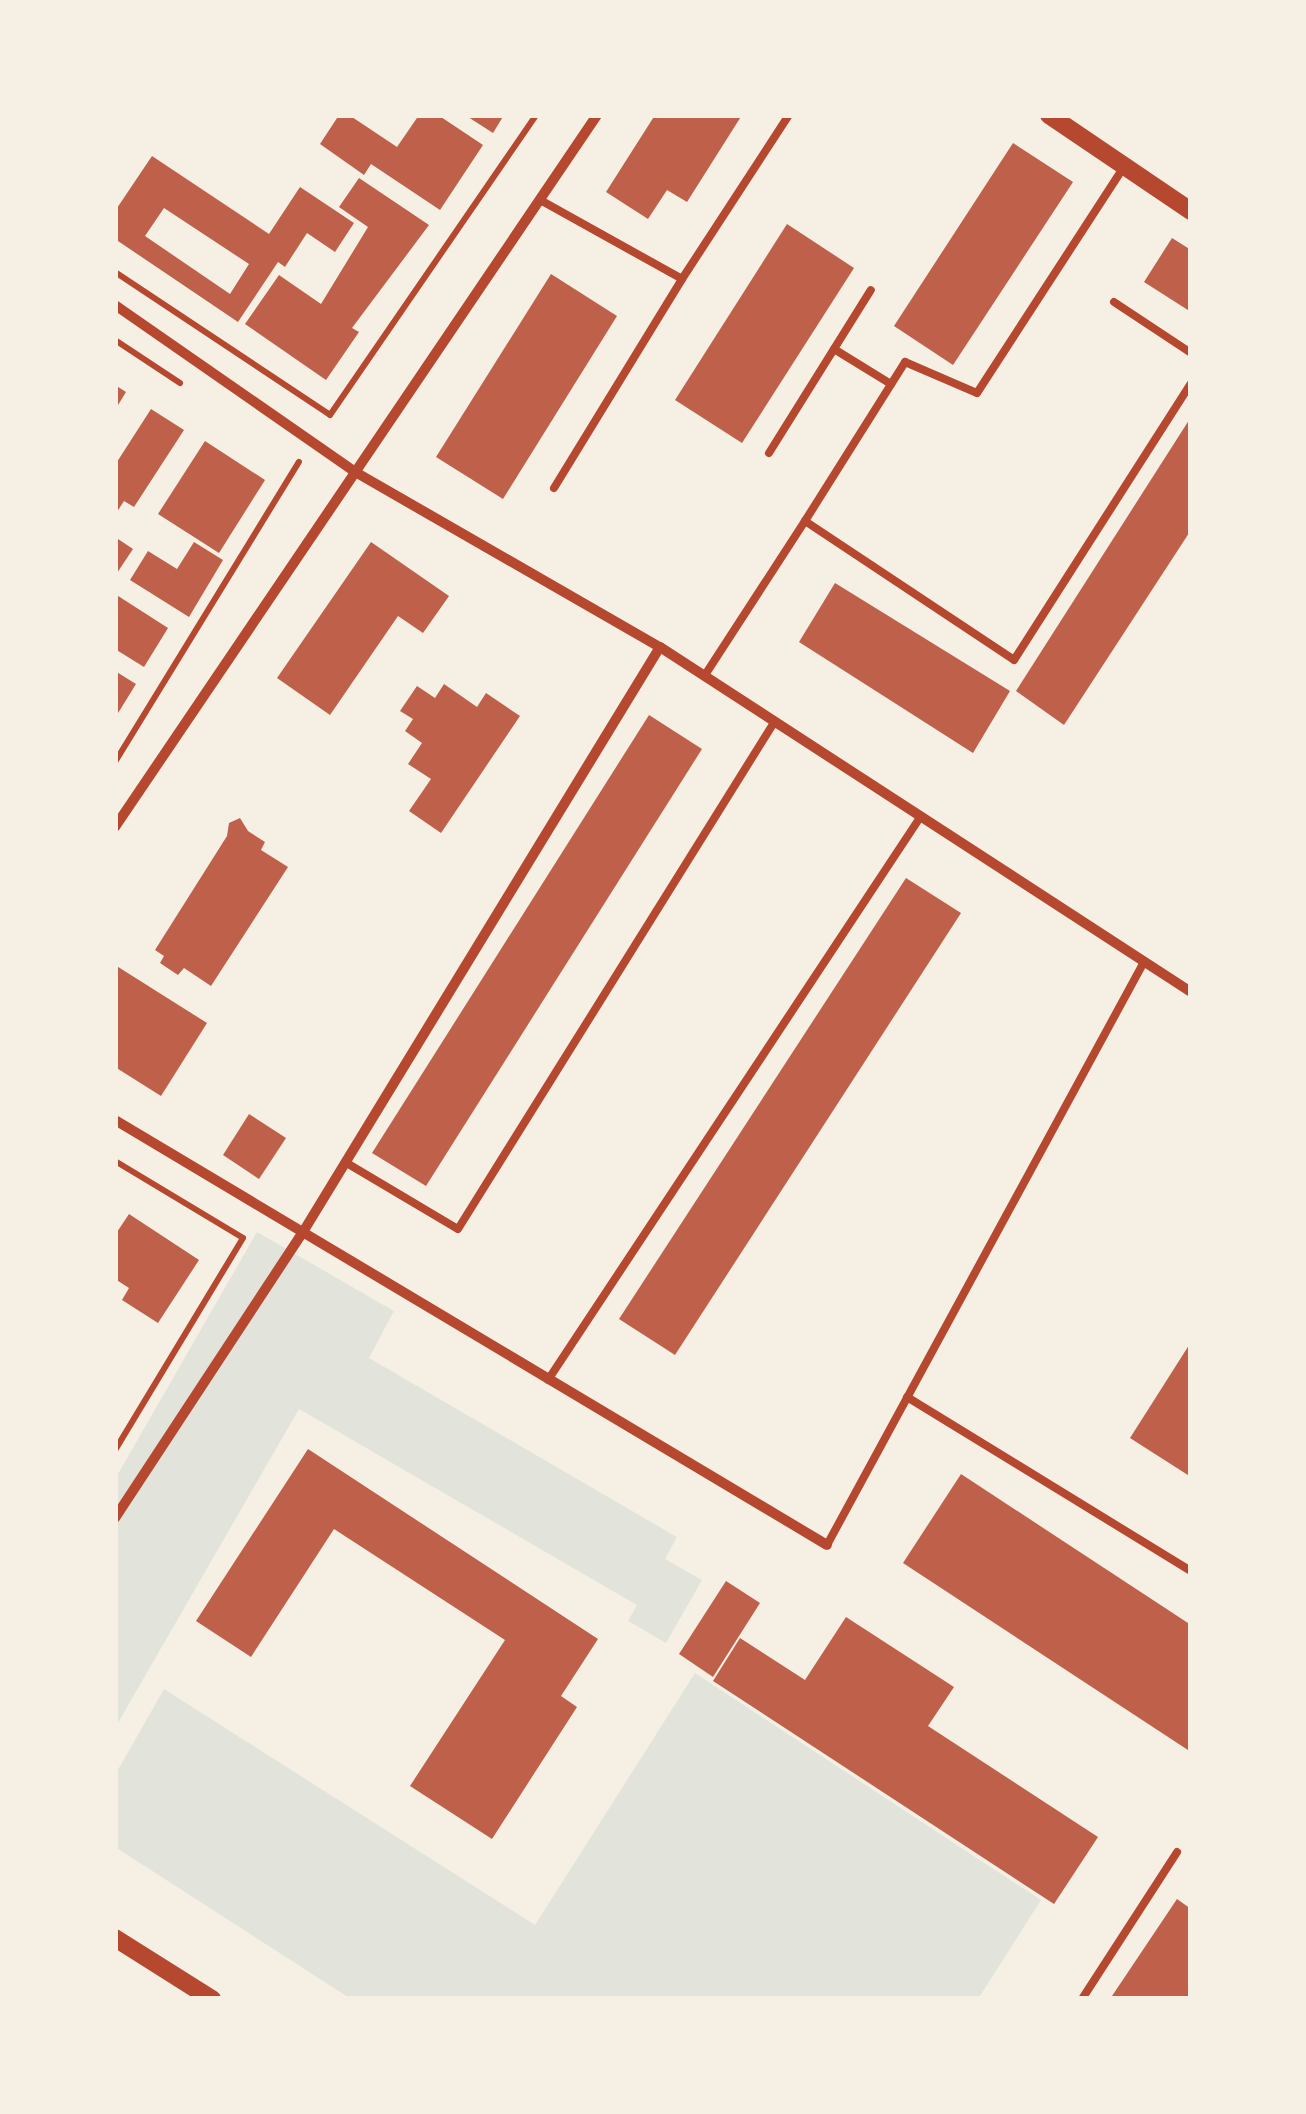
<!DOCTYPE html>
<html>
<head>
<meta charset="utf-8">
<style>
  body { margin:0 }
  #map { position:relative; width:1306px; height:2114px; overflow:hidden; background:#f6efe4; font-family:"PT Sans Narrow",sans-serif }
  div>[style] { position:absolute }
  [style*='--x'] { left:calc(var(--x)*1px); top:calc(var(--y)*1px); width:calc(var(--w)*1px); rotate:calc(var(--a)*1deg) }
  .green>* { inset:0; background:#e2e4dc }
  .building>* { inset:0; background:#bf614a }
  .path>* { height:6px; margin:-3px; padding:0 3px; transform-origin:3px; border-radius:3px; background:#b5482f }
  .service>* { height:8px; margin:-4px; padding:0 4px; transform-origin:4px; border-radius:4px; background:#b5482f }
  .minor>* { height:10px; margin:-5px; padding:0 5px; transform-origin:5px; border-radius:5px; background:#b5482f }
  .tertiary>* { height:18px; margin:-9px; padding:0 9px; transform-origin:9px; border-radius:9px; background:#b5482f }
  span { translate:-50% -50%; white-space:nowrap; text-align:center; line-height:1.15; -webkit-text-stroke:10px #f6efe4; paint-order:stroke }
  .frame { position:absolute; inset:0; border:118px solid #f6efe4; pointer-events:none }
</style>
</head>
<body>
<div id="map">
  <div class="green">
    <i style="clip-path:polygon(257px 1232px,394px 1311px,369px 1358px,677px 1537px,665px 1559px,702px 1580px,666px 1643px,628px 1621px,637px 1605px,299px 1409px,115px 1728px,115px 1479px)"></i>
    <i style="clip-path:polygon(695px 1673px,1041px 1900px,978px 1999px,351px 1999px,115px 1847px,115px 1775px,164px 1689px,535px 1925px)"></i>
  </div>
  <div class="building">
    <i style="clip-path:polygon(339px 115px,349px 115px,397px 147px,419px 115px,438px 115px,483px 145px,440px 210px,371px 164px,364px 175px,320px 144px)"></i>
    <i style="clip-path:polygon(465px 115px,504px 115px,493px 133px)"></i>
    <i style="clip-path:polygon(655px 115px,742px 115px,687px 202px,667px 190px,648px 219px,606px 192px)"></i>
    <i style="clip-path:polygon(1013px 143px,1073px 182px,953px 365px,894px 326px)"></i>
    <i style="clip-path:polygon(evenodd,152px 156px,269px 234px,300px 187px,354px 223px,335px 252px,307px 233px,285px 267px,278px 262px,238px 322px,115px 239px,115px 211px,152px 156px,164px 208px,249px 264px,230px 294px,145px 236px,164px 208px)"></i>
    <i style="clip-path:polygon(359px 178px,429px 225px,352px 328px,359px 332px,326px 380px,245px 324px,279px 275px,321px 304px,368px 227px,339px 207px)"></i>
    <i style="clip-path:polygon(787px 224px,854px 268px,742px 443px,675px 400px)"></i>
    <i style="clip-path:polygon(1172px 238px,1191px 250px,1191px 312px,1144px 282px)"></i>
    <i style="clip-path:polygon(551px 274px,617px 316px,503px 499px,436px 457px)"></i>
    <i style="clip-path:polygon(115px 385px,126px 392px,115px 410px)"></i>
    <i style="clip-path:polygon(151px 409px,184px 430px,134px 507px,124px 501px,115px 515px,115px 465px)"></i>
    <i style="clip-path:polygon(1191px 417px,1191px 530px,1064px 725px,1016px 691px)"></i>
    <i style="clip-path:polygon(205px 441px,265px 480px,219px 553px,158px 514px)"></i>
    <i style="clip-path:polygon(115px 537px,133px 549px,115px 576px)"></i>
    <i style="clip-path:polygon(194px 542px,223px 560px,189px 617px,130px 580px,148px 551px,177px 569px)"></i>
    <i style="clip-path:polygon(371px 542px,449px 596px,423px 633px,398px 616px,330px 715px,277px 678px)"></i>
    <i style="clip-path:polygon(835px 583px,1010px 691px,973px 753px,799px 642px)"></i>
    <i style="clip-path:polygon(115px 594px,168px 628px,144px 667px,115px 649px)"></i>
    <i style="clip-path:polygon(115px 671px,136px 684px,115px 718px)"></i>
    <i style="clip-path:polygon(444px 684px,477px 707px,486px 693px,520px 716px,441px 833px,409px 811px,431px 779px,408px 764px,422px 743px,405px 731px,413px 719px,400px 711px,417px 686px,435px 698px)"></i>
    <i style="clip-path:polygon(649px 715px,702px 749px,426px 1186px,372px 1153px)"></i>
    <i style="clip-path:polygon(240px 818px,248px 831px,265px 842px,261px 850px,288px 867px,211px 986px,184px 968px,178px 975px,160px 963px,164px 956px,155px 950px,227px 836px,229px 823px)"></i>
    <i style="clip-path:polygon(906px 878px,961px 913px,675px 1355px,619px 1319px)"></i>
    <i style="clip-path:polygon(115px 965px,207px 1023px,161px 1096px,115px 1067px)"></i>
    <i style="clip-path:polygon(249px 1114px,286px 1138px,259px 1179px,223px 1155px)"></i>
    <i style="clip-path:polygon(129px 1214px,199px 1260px,158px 1323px,122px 1300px,129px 1288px,115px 1279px,115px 1235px)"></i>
    <i style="clip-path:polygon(1191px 1342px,1191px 1477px,1130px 1438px)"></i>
    <i style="clip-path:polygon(308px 1449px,598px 1639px,561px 1696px,577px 1707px,492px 1839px,410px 1786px,505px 1640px,334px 1529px,251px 1657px,196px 1621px)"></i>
    <i style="clip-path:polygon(961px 1474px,1191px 1625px,1191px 1752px,903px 1563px)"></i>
    <i style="clip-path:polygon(726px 1581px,760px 1603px,713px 1677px,679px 1654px)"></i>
    <i style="clip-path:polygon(846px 1617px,954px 1687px,928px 1726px,1098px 1837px,1054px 1904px,713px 1681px,740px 1638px,805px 1680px)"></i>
    <i style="clip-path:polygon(1177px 1899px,1191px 1909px,1191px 1999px,1110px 1999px)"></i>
  </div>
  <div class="path">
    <i style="--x:115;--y:272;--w:258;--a:33.6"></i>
    <i style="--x:330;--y:415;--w:364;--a:-55.5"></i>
    <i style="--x:115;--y:340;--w:78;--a:33.5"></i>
    <i style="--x:115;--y:762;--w:352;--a:-58.5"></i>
    <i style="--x:115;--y:1161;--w:149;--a:31"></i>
    <i style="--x:243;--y:1238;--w:248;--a:121.1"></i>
  </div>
  <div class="service">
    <i style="--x:542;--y:201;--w:160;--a:29.1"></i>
    <i style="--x:682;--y:279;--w:196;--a:-56.9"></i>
    <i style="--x:1114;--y:302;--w:92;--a:33.5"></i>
    <i style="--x:834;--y:349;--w:67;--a:31.6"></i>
    <i style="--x:769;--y:453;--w:192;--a:-58"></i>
    <i style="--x:554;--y:488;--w:245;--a:-58.5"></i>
    <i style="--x:805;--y:521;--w:188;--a:-57.8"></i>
    <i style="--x:905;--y:362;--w:78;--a:23.3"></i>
    <i style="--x:977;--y:393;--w:268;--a:-57"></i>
    <i style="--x:705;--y:675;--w:184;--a:-57"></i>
    <i style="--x:805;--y:521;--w:251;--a:33.6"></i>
    <i style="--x:1014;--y:660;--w:329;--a:-57.4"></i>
    <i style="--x:345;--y:1162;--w:131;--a:30.7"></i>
    <i style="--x:458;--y:1229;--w:599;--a:-58.04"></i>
    <i style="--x:548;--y:1380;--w:676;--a:-56.52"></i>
    <i style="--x:907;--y:1397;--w:333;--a:31.5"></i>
    <i style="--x:827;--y:1545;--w:664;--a:-61.47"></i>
    <i style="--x:1082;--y:1999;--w:175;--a:-57.1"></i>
  </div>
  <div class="minor">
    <i style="--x:115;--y:305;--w:295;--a:34.8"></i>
    <i style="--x:357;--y:473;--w:349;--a:29.9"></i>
    <i style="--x:660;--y:647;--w:633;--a:33.01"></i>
    <i style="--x:115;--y:827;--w:860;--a:-55.9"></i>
    <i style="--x:115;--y:1120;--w:829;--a:30.83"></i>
    <i style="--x:115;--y:1518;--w:342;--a:-56.7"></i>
    <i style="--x:303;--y:1232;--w:685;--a:-58.61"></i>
  </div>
  <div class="tertiary">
    <i style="--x:1049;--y:115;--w:171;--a:34.1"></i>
    <i style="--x:115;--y:1938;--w:115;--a:32.2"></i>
  </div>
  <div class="frame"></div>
</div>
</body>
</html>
